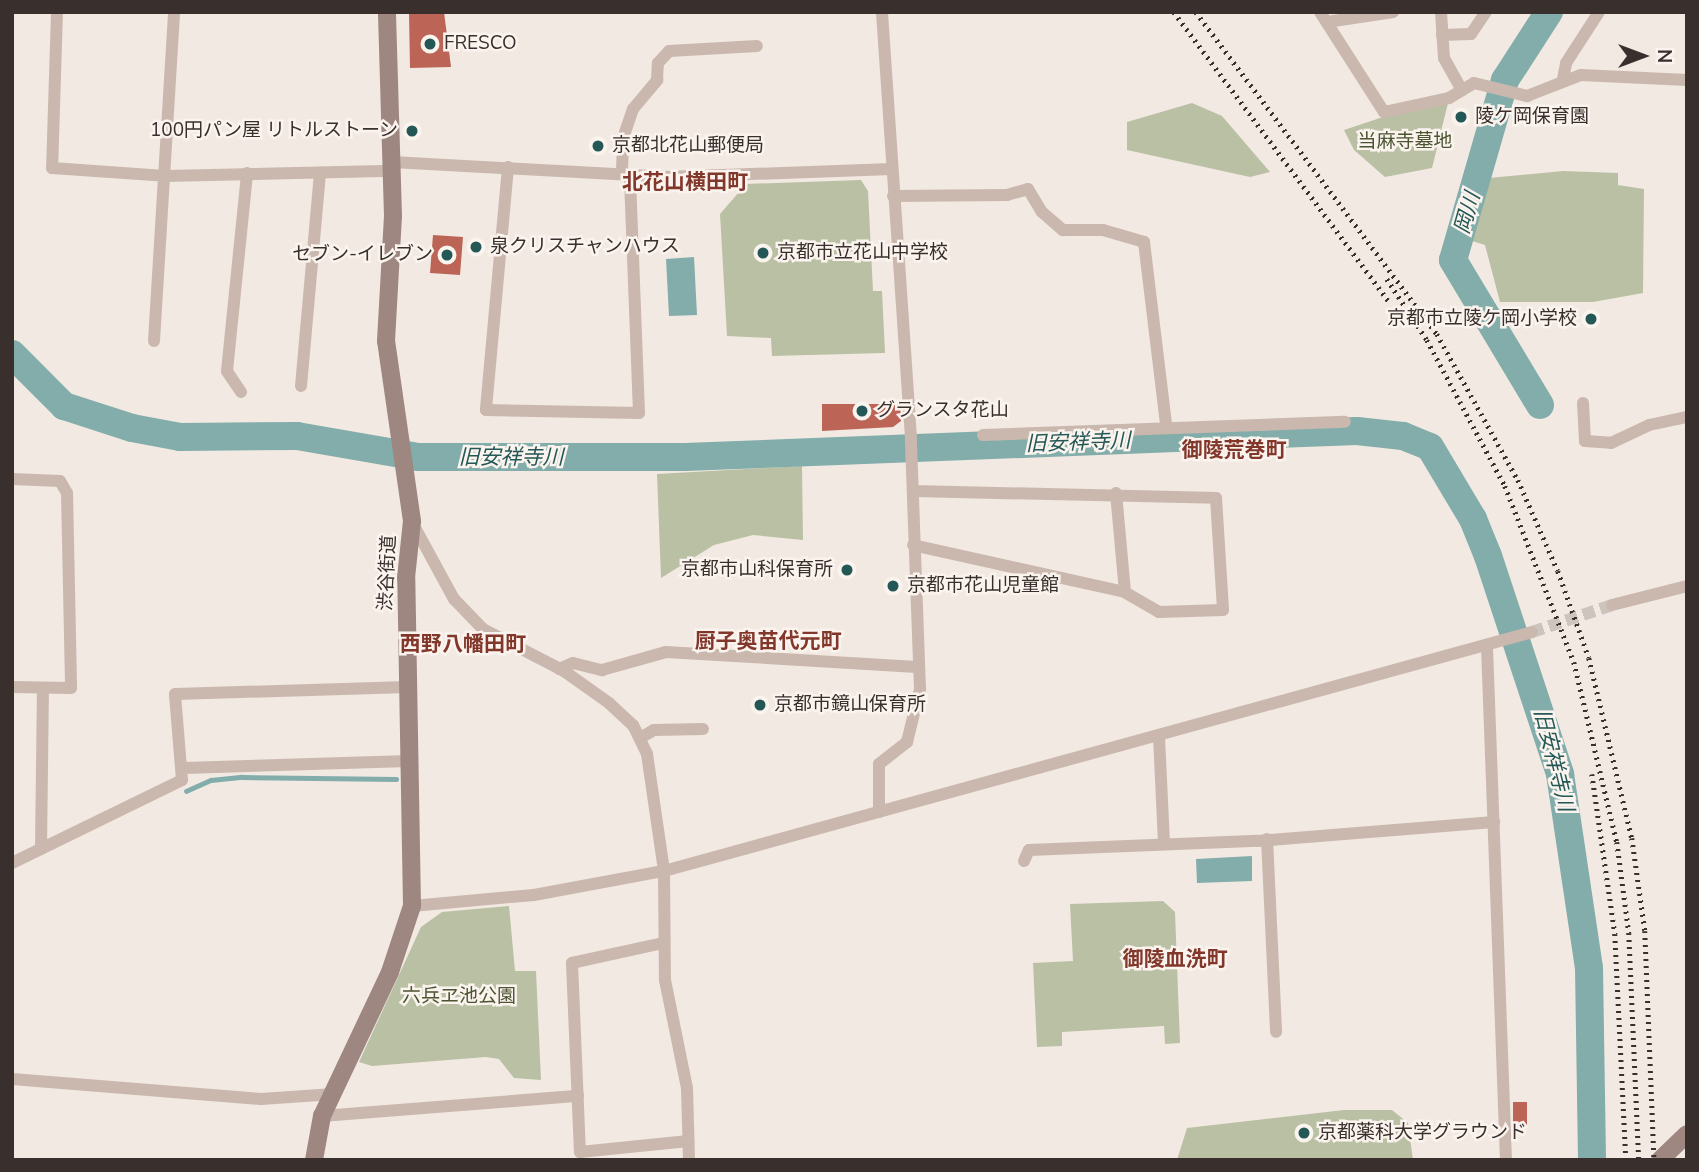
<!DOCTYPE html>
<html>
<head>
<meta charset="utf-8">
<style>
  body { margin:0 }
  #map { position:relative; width:1699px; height:1172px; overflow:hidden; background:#f2e9e2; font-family:"Nunito Sans","Noto Sans JP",sans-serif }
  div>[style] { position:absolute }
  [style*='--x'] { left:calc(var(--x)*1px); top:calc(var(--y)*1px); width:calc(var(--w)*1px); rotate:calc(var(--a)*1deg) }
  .green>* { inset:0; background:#bac0a3 }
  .water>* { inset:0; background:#83adaa }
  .stream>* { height:4.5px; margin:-2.25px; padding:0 2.25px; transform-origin:2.25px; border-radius:2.25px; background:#83adaa }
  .river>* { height:28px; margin:-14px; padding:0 14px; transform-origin:14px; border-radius:14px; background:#83adaa }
  .building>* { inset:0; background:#bc6456 }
  .minor-tunnel>* { height:12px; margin-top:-6px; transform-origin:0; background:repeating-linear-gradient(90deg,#cdc4be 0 12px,transparent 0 18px) }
  .minor>* { height:12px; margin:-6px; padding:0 6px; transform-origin:6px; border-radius:6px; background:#cab8ae }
  .secondary>* { height:18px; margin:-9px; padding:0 9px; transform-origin:9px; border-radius:9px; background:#9d8780 }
  .rail>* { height:4.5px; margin-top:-2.25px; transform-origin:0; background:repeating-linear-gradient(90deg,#392f2c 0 2px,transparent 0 7px) }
  .dots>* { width:19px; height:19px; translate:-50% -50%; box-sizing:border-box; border:4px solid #faf3ee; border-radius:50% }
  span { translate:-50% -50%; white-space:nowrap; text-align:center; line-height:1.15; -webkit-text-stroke:5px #faf3ee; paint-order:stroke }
  .poi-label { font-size:19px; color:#392f2c }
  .left { translate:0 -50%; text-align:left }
  .right { translate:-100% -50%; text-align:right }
  .park-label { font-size:19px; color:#4c5532 }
  .street-label { font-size:19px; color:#392f2c }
  .neighbourhood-label { font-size:21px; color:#82372b; font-weight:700 }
  .water-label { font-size:21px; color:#245856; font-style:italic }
  .frame { position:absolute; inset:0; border:14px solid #392f2c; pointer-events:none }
  .north { position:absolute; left:1608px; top:21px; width:70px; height:70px; -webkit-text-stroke:5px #faf3ee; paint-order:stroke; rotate:90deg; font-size:19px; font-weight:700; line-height:28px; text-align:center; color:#392f2c }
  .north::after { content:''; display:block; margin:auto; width:24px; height:32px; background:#392f2c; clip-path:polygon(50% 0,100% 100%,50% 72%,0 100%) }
</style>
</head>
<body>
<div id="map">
  <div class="green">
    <i style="clip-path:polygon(1192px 103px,1222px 116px,1270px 172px,1250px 177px,1127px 150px,1127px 122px)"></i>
    <i style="clip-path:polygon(1448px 103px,1432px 168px,1385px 177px,1354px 150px,1344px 130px,1413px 107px)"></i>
    <i style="clip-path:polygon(1563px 171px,1618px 173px,1618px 185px,1644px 189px,1643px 293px,1593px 302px,1500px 302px,1485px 245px,1472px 241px,1489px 178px)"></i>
    <i style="clip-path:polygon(861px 180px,868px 191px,873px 291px,882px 291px,885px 353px,772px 356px,771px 338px,727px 336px,720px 214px,746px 184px)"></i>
    <i style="clip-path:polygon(802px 466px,803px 540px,753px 535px,714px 545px,661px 578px,657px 474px)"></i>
    <i style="clip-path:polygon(1163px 901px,1175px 912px,1180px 1043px,1165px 1044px,1164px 1026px,1062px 1032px,1062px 1046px,1037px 1047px,1033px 963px,1073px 961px,1070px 904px)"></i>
    <i style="clip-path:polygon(509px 906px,515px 971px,536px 971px,541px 1080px,514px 1078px,499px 1059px,486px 1057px,372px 1066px,359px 1062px,421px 927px,442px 912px)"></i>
    <i style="clip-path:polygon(1344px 1110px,1392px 1110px,1408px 1123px,1413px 1160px,1177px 1160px,1187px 1128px)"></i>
  </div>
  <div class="water">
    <i style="clip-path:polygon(694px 257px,697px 315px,669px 316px,666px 259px)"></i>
    <i style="clip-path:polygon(1252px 856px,1252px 881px,1197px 883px,1196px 859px)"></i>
  </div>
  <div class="stream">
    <i style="--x:186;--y:791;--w:27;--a:-24"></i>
    <i style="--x:211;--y:780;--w:31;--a:-6"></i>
    <i style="--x:242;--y:777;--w:154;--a:0.7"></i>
  </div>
  <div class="river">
    <i style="--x:12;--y:354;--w:74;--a:45"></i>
    <i style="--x:64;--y:406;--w:71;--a:17.9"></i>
    <i style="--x:132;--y:428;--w:49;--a:10.6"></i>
    <i style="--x:180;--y:437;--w:117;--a:-0.5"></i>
    <i style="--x:297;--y:436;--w:123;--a:9.8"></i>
    <i style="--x:418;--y:457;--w:267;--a:0"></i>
    <i style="--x:685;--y:457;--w:673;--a:-2.22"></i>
    <i style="--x:1357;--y:431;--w:46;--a:6.2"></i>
    <i style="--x:1403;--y:436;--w:29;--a:22"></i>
    <i style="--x:1430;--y:447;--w:84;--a:59.2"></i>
    <i style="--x:1473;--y:519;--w:40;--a:68"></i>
    <i style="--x:1488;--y:556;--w:230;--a:71.7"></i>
    <i style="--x:1560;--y:774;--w:196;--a:81.5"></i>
    <i style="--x:1589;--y:968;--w:189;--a:89.1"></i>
    <i style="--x:1540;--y:405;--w:169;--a:-121"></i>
    <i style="--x:1453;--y:260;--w:187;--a:-73.9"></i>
    <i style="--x:1505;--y:80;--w:81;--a:-57.1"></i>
  </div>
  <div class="building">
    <i style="clip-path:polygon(409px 12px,444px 12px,451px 67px,410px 68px)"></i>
    <i style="clip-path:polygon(433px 235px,463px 237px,460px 275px,430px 273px)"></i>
    <i style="clip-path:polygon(822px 404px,900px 404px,901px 421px,893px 427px,822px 431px)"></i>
    <i style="clip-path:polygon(1513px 1102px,1527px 1102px,1527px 1125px,1513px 1125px)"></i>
  </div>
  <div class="minor-tunnel">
    <i style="--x:1532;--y:632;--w:84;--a:-18.6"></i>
  </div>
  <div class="minor">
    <i style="--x:57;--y:12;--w:156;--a:91.8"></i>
    <i style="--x:52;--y:168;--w:113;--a:4"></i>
    <i style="--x:165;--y:176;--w:228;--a:-1.3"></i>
    <i style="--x:1320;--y:12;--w:119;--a:57.4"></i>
    <i style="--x:1384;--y:112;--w:66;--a:-12.2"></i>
    <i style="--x:1449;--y:98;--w:29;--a:-31"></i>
    <i style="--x:1474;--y:83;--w:55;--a:13.8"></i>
    <i style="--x:1527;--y:96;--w:58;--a:-21.3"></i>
    <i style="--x:1581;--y:75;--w:106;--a:2.7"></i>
    <i style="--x:1441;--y:12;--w:46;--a:86.3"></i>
    <i style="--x:1444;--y:58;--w:37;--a:61"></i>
    <i style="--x:1327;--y:22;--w:67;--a:-8.6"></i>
    <i style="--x:1442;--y:35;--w:29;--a:-2"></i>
    <i style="--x:1471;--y:34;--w:27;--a:-56"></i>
    <i style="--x:1563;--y:79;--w:16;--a:-79"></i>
    <i style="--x:1566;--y:63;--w:61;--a:-57.1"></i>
    <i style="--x:392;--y:162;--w:274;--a:3.1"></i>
    <i style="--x:666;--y:177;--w:226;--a:-2"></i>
    <i style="--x:508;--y:167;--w:244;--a:95.2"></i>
    <i style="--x:486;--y:410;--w:153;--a:1.1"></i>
    <i style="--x:639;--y:413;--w:238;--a:-92.2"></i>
    <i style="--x:622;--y:171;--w:33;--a:-88"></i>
    <i style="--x:623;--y:138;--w:31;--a:-71"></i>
    <i style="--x:633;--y:109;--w:38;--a:-50"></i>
    <i style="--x:657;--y:80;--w:17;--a:-87"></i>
    <i style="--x:658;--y:63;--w:16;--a:-47"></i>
    <i style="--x:669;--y:51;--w:88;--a:-3.3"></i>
    <i style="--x:893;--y:196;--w:114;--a:-0.5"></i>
    <i style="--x:1007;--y:195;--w:22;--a:-16"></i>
    <i style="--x:1028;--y:189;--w:27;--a:59"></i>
    <i style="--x:1042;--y:212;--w:28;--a:41"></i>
    <i style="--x:1063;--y:230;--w:40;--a:0"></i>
    <i style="--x:1103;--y:230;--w:43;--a:16.3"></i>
    <i style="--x:1144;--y:242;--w:184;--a:83.1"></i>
    <i style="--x:154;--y:341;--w:330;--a:-86.5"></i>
    <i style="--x:301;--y:386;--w:214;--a:-84.9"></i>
    <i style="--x:241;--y:392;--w:25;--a:-124"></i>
    <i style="--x:227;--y:371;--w:199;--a:-84.2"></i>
    <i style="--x:1583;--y:403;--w:38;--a:87"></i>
    <i style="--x:1585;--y:441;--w:26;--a:4"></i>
    <i style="--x:1611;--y:443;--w:42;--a:-25.3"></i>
    <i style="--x:1649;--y:425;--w:39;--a:-12"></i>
    <i style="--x:983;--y:435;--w:362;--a:-2.1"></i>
    <i style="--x:12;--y:479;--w:48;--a:2.4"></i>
    <i style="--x:60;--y:481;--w:14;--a:60"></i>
    <i style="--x:67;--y:493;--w:195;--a:88.8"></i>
    <i style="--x:71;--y:688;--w:59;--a:-179"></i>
    <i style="--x:913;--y:491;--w:303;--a:1.3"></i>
    <i style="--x:1216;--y:498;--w:112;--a:86.4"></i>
    <i style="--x:1223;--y:610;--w:64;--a:178.2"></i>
    <i style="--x:1159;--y:612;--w:39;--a:-150"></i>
    <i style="--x:1125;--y:592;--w:217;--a:-167.5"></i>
    <i style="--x:1116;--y:493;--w:99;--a:84.8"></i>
    <i style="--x:412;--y:522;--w:88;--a:61.4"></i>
    <i style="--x:454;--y:599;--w:42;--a:46"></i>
    <i style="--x:483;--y:629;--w:91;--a:27.4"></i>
    <i style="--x:564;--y:671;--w:55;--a:35.4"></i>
    <i style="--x:609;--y:703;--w:33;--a:43"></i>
    <i style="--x:633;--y:725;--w:32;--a:64"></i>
    <i style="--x:647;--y:754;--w:118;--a:81.7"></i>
    <i style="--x:664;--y:871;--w:109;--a:89.5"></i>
    <i style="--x:665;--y:980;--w:110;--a:78.5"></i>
    <i style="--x:687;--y:1088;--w:72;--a:88.4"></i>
    <i style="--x:1612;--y:605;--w:77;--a:-14.2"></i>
    <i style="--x:1487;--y:647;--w:513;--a:87.88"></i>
    <i style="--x:559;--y:669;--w:15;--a:-23"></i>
    <i style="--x:573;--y:663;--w:30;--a:14"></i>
    <i style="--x:602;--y:670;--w:66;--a:-15.7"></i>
    <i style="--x:666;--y:652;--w:251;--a:3.4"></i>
    <i style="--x:1159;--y:737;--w:107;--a:87.3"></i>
    <i style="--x:640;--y:738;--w:16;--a:-30"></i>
    <i style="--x:654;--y:730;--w:49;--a:-1.2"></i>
    <i style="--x:184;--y:768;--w:225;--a:-1.8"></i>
    <i style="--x:879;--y:812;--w:48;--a:-90"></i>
    <i style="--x:879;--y:764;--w:36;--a:-38"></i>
    <i style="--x:907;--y:742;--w:55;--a:-76.2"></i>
    <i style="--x:920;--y:689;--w:251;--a:-92.1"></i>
    <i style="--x:911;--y:438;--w:427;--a:-93.9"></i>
    <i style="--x:1267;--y:839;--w:193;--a:87.3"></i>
    <i style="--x:41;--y:849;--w:160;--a:-89.3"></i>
    <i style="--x:1024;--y:861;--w:12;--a:-66"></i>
    <i style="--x:1029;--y:850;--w:229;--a:-2.3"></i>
    <i style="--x:1258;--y:841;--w:237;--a:-4.6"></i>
    <i style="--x:12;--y:863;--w:189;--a:-26"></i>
    <i style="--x:182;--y:780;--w:86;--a:-94.7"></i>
    <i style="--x:175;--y:694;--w:233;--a:-1.7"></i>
    <i style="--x:412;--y:906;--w:122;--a:-5.2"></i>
    <i style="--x:534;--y:895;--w:132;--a:-10.5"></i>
    <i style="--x:664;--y:871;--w:900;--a:-15.39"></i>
    <i style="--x:663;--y:943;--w:93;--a:167.6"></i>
    <i style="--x:572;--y:963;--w:189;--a:87.6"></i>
    <i style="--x:580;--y:1152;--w:109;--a:-5.8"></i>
    <i style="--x:12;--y:1079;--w:250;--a:4.6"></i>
    <i style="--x:261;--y:1099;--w:73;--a:-3.9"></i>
    <i style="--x:322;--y:1116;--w:257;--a:-4.5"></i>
  </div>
  <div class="secondary">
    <i style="--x:314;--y:1160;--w:45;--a:-79.7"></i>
    <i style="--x:322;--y:1116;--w:159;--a:-64.7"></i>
    <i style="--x:390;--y:972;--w:70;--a:-71.6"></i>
    <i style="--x:412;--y:906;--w:328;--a:-91"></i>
    <i style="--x:406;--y:578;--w:57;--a:-84"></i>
    <i style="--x:412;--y:521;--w:182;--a:-98.2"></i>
    <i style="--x:386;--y:341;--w:125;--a:-86.8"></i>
    <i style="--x:393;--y:216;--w:204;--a:-91.7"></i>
    <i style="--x:1660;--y:1160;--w:37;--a:-44"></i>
  </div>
  <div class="rail">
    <i style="--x:1174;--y:12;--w:360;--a:53.4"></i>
    <i style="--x:1196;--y:12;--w:402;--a:53.2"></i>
    <i style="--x:1437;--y:334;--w:167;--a:61"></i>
    <i style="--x:1518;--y:480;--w:99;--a:66.3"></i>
    <i style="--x:1558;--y:571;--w:92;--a:70.4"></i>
    <i style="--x:1589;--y:658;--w:185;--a:76.6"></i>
    <i style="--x:1632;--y:838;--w:94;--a:82"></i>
    <i style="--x:1645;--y:931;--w:229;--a:87.7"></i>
    <i style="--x:1387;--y:279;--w:73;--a:56.7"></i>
    <i style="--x:1427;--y:340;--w:166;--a:61.9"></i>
    <i style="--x:1505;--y:486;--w:189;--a:68.6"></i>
    <i style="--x:1574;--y:662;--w:185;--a:76.6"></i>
    <i style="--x:1617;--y:842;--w:92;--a:82.5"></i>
    <i style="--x:1629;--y:933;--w:227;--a:87.5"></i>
    <i style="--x:1592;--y:774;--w:162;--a:81.8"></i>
    <i style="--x:1615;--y:934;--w:226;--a:87.2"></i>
  </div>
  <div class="dots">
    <i style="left:430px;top:44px;background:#245856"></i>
    <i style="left:1461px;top:117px;background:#245856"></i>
    <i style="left:412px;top:131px;background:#245856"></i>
    <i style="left:598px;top:146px;background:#245856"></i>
    <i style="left:476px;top:247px;background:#245856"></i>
    <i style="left:763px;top:253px;background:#245856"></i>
    <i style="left:447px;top:255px;background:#245856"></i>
    <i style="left:1591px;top:319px;background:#245856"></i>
    <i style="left:862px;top:411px;background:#245856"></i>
    <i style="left:847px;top:570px;background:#245856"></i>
    <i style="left:893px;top:586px;background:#245856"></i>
    <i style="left:760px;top:705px;background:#245856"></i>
    <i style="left:1304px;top:1133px;background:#245856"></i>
  </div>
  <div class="poi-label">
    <span class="left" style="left:444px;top:44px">FRESCO</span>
    <span class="left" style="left:1475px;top:117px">陵ケ岡保育園</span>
    <span class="right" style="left:398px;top:131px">100円パン屋 リトルストーン</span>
    <span class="left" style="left:612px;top:146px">京都北花山郵便局</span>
    <span class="left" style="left:490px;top:247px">泉クリスチャンハウス</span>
    <span class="left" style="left:777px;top:253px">京都市立花山中学校</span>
    <span class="right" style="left:433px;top:255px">セブン-イレブン</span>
    <span class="right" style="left:1577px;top:319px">京都市立陵ケ岡小学校</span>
    <span class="left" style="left:876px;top:411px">グランスタ花山</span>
    <span class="right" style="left:833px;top:570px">京都市山科保育所</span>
    <span class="left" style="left:907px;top:586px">京都市花山児童館</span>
    <span class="left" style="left:774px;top:705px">京都市鏡山保育所</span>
    <span class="left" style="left:1318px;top:1133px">京都薬科大学グラウンド</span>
  </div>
  <div class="park-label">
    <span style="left:1405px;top:142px">当麻寺墓地</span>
    <span style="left:459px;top:997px">六兵ヱ池公園</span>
  </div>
  <div class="street-label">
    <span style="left:388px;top:573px;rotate:-87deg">渋谷街道</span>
  </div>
  <div class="neighbourhood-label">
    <span style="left:685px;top:182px">北花山横田町</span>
    <span style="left:1234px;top:450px">御陵荒巻町</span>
    <span style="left:768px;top:641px">厨子奥苗代元町</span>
    <span style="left:463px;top:644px">西野八幡田町</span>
    <span style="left:1175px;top:959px">御陵血洗町</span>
  </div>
  <div class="water-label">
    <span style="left:1467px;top:213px;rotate:-74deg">岡川</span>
    <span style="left:1078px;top:442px;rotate:-2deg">旧安祥寺川</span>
    <span style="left:511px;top:457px">旧安祥寺川</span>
    <span style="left:1554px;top:760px;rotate:76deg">旧安祥寺川</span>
  </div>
  <div class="frame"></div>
  <div class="north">N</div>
</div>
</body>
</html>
